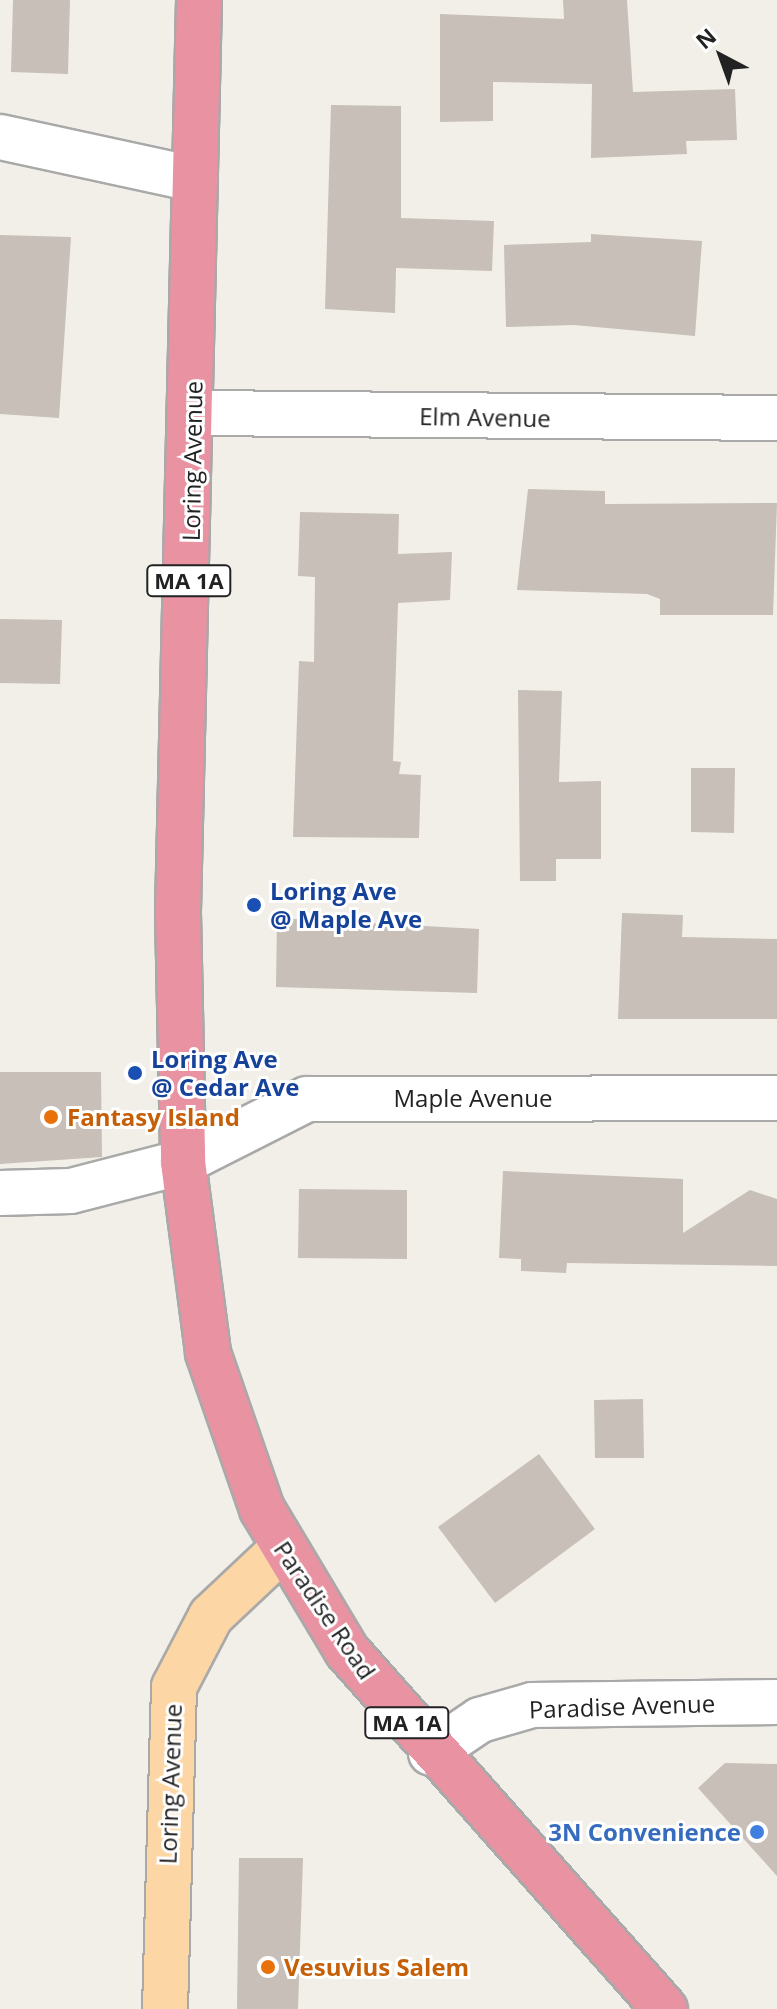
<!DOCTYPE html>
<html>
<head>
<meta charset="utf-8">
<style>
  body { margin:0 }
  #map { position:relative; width:777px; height:2009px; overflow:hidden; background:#f2efe9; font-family:"Open Sans",sans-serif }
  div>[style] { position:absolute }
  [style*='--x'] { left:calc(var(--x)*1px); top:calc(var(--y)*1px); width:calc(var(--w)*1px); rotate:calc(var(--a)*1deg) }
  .building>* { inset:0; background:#c7bfb8 }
  .roads { filter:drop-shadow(2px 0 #a9a9a9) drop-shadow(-2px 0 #a9a9a9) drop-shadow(0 2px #a9a9a9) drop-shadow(0 -2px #a9a9a9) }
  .minor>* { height:44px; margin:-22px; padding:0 22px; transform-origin:22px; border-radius:22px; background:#fff }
  .major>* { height:44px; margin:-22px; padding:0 22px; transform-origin:22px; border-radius:22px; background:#fcd6a4 }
  .highway>* { height:44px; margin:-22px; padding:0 22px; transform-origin:22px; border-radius:22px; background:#e892a2 }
  .dots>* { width:22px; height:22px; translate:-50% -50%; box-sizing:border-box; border:4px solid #fff; border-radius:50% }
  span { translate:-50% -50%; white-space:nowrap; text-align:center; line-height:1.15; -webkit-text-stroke:6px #fff; paint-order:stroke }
  .shield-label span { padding:2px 6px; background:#fff; border:2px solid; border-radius:6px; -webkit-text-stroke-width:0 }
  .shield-label { font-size:22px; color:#222; font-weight:700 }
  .street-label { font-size:24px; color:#222 }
  .transit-label { font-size:24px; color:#164399; font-weight:700 }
  .left { translate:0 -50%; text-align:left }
  .food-label { font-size:24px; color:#c56008; font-weight:700 }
  .shop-label { font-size:24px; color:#366cbe; font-weight:700 }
  .right { translate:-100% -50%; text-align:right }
  .north { position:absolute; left:681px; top:16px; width:80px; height:80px; -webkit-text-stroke:6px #fff; paint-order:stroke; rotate:319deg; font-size:22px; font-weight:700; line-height:32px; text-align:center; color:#222 }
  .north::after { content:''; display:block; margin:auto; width:28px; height:36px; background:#222; clip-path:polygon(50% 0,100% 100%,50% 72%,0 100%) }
</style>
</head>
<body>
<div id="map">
  <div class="building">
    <i style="clip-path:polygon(13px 0,70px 0,68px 74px,11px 72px)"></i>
    <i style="clip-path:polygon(563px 0,627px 0,633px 92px,735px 89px,737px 140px,686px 141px,687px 154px,591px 158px,592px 84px,493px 82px,493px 121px,440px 122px,440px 14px,564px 19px)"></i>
    <i style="clip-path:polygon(331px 105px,401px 106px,401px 218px,494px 221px,492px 271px,396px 268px,395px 313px,325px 309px)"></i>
    <i style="clip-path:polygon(591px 234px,702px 241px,695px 336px,574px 325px,506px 327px,504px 245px,591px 242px)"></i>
    <i style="clip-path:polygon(0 235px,71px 237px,59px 418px,0 414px)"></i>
    <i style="clip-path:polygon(528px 489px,605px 491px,605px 504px,777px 503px,773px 615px,660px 615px,660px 599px,647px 594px,517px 590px)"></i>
    <i style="clip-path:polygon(300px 512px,399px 514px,398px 554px,452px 552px,450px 600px,398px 603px,393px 761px,401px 762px,399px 774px,421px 775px,419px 838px,293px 837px,299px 661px,314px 662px,315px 577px,298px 576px)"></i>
    <i style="clip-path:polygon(0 619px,62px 620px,60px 684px,0 683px)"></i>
    <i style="clip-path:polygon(518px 690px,562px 691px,559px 782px,601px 781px,601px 859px,556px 859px,556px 881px,520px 881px)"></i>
    <i style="clip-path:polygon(691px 768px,735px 768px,734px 833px,691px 832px)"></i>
    <i style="clip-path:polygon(622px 913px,683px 915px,682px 937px,777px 939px,777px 1019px,618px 1019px)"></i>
    <i style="clip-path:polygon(277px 918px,479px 929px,477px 993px,276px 987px)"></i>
    <i style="clip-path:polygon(0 1072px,101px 1072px,102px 1157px,0 1164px)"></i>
    <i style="clip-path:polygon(503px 1171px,683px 1179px,683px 1233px,750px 1190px,777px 1199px,777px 1266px,567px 1263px,566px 1273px,521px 1271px,521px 1259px,499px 1258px)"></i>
    <i style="clip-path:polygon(299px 1189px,407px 1190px,407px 1259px,298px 1258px)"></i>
    <i style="clip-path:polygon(643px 1399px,644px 1458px,595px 1458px,594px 1400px)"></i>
    <i style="clip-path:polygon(539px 1454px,595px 1529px,495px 1603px,438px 1527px)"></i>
    <i style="clip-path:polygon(725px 1763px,777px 1764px,777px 1876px,698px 1788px)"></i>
    <i style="clip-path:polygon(239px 1858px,303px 1858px,298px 2009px,237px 2009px)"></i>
  </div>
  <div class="roads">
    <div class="minor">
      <i style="--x:0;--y:137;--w:199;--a:12.2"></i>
      <i style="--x:194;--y:413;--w:583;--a:0.49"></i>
      <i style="--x:0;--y:1193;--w:71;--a:-1.6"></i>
      <i style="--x:71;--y:1191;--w:116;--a:-14.5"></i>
      <i style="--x:183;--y:1162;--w:139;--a:-26.9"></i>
      <i style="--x:307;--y:1099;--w:470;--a:-0.1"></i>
      <i style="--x:431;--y:1753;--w:59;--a:-34"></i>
      <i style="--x:480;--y:1720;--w:54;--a:-16.1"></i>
      <i style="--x:532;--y:1705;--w:245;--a:-0.7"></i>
    </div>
    <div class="major">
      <i style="--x:165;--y:2009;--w:322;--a:-88.4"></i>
      <i style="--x:174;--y:1687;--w:80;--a:-62.5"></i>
      <i style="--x:211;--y:1616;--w:96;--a:-43.3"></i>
    </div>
    <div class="highway">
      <i style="--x:199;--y:0;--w:913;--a:91.32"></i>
      <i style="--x:178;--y:913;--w:249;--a:88.8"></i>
      <i style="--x:183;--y:1162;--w:193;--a:82.5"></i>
      <i style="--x:208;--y:1353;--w:165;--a:70.9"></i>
      <i style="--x:262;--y:1509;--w:165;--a:59.1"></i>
      <i style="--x:347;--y:1651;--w:479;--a:48.4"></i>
    </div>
  </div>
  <div class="dots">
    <i style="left:254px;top:905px;background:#1a4fb4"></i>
    <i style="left:135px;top:1073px;background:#1a4fb4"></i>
    <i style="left:51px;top:1117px;background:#e8710a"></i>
    <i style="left:757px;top:1832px;background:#3f7fe0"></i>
    <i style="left:268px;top:1967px;background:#e8710a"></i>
  </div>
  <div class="shield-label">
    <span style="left:189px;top:581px">MA 1A</span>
    <span style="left:407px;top:1723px">MA 1A</span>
  </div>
  <div class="street-label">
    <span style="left:485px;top:417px;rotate:1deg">Elm Avenue</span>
    <span style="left:192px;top:461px;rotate:-89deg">Loring Avenue</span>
    <span style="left:473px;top:1098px">Maple Avenue</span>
    <span style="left:325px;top:1610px;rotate:56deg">Paradise Road</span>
    <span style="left:622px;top:1706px;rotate:-2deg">Paradise Avenue</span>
    <span style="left:170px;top:1784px;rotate:-88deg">Loring Avenue</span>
  </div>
  <div class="transit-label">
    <span class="left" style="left:270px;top:905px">Loring Ave<br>@ Maple Ave</span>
    <span class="left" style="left:151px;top:1073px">Loring Ave<br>@ Cedar Ave</span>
  </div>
  <div class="food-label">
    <span class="left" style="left:67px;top:1117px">Fantasy Island</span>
    <span class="left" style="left:284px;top:1967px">Vesuvius Salem</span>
  </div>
  <div class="shop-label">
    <span class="right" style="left:741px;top:1832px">3N Convenience</span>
  </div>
  <div class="north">N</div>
</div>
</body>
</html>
